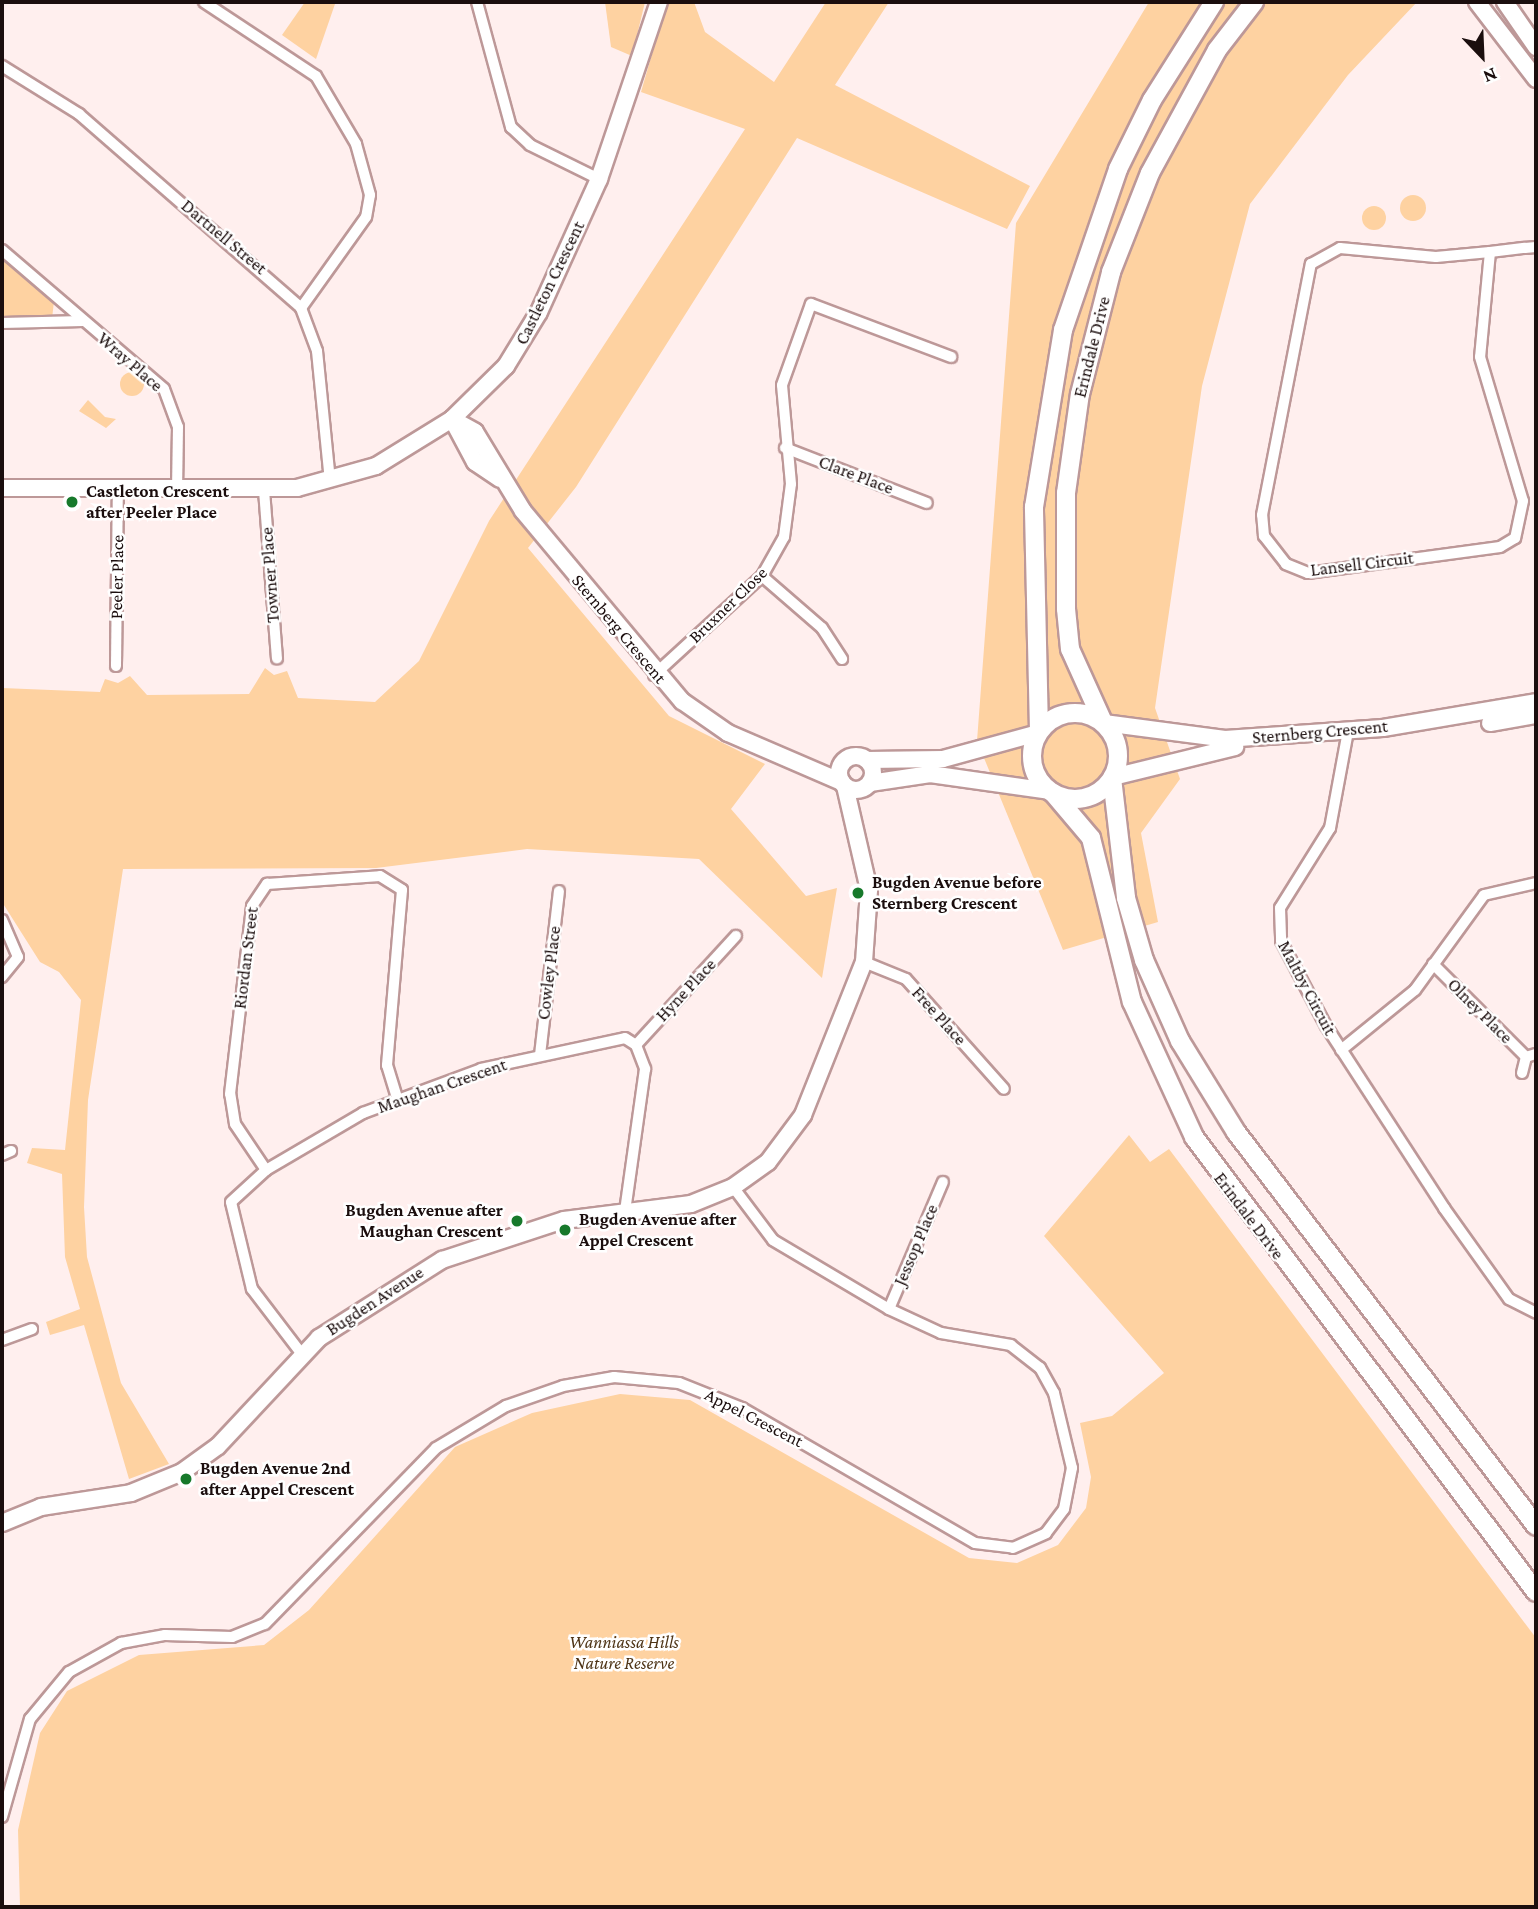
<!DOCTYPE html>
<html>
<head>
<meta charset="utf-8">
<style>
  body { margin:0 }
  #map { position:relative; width:1538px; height:1909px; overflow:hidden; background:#ffefee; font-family:"Crimson Pro",serif }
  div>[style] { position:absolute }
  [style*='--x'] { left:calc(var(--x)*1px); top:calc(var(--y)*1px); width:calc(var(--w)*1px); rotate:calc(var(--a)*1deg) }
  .green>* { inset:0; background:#fed2a1 }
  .round { border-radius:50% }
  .roads { filter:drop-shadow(2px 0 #bd9898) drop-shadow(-2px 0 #bd9898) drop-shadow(0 2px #bd9898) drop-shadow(0 -2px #bd9898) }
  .street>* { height:10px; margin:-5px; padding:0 5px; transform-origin:5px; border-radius:5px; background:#fff }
  .secondary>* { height:16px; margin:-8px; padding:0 8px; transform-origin:8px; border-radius:8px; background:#fff }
  .secondary>.ring { margin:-8px; padding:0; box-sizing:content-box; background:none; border:16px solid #fff; border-radius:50% }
  .primary>* { height:18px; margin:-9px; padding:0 9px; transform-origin:9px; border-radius:9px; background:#fff }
  .primary>.ring { margin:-9px; padding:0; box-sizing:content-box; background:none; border:18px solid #fff; border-radius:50% }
  .dots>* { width:19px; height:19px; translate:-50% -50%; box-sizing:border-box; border:4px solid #fff; border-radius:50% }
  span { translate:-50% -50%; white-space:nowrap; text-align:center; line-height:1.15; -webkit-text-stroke:5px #fff; paint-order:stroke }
  .street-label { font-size:18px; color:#1b0e0e }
  .poi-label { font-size:18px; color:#1b0e0e; font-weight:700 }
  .left { translate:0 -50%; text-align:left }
  .right { translate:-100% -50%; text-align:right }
  .park-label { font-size:18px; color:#4f3517; font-style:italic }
  .frame { position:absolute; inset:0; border:4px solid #1b0e0e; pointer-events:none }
  .north { position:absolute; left:1447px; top:21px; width:70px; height:70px; -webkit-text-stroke:5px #fff; paint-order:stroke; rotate:157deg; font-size:19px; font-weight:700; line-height:28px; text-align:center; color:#1b0e0e }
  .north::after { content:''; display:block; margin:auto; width:24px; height:32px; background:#1b0e0e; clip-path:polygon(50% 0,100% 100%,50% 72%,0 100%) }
</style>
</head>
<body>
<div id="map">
  <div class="green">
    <i style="clip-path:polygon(305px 2px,335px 4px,316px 59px,282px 35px)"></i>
    <i style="clip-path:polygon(605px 2px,645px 2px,632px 56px,611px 47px)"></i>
    <i style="clip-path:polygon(667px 2px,694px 2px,705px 32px,774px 82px,826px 2px,889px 2px,835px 85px,1030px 186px,1007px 229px,797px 138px,576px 487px,528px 548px,669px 716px,765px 764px,731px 809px,806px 896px,837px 888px,822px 978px,699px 859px,527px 849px,376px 868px,123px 869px,88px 1100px,84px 1207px,87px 1257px,121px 1383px,169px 1464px,129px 1479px,84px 1325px,50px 1335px,46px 1322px,80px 1309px,65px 1257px,62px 1174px,27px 1163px,32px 1148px,65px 1150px,81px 1000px,59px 972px,40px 962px,2px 902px,2px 688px,100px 692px,105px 679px,118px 683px,130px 676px,147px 695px,249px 694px,265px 668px,274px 675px,287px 671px,298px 698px,375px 702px,419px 661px,489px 521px,745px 129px,641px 92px)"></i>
    <i style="clip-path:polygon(1149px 2px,1417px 2px,1348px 75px,1250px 204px,1202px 386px,1155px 708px,1180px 779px,1141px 833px,1158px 922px,1063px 950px,977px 741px,1016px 223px)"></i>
    <i class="round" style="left:1400px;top:195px;width:26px;height:26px"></i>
    <i class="round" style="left:1362px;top:206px;width:24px;height:24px"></i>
    <i style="clip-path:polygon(2px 257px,54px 301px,52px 319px,2px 321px)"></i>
    <i class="round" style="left:120px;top:372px;width:24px;height:24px"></i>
    <i style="clip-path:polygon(88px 400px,105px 417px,116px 419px,106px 428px,79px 411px)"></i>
    <i style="clip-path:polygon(1129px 1135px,1150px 1162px,1169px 1149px,1536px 1638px,1536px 1907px,20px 1907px,18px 1830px,40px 1733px,67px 1691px,139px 1655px,264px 1645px,309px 1610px,455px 1447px,532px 1413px,620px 1394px,690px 1400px,969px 1558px,1017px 1563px,1058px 1545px,1086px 1508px,1091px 1477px,1080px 1423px,1112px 1416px,1164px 1373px,1044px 1236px)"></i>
  </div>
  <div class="roads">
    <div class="street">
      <i style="--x:204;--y:2;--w:134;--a:33.5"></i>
      <i style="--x:316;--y:76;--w:79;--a:59.5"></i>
      <i style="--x:356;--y:144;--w:53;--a:74.6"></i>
      <i style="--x:370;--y:195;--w:22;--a:100"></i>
      <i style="--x:366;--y:217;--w:112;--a:125.5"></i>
      <i style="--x:477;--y:2;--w:130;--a:74.8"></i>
      <i style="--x:511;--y:127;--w:26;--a:43"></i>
      <i style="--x:530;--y:145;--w:77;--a:26.2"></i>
      <i style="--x:2;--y:66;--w:91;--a:31.9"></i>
      <i style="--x:79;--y:114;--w:295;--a:41.1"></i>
      <i style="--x:301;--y:308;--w:46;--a:69.6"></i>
      <i style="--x:317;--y:351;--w:131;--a:84.3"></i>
      <i style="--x:2;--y:250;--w:213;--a:40.6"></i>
      <i style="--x:164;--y:389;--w:40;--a:69.8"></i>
      <i style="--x:178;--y:427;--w:62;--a:90.9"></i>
      <i style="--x:1490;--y:252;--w:105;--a:95.4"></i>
      <i style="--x:1480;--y:357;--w:150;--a:73.4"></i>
      <i style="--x:1523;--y:501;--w:38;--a:102"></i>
      <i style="--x:1515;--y:538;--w:17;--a:149"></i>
      <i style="--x:1500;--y:547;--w:194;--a:172.3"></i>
      <i style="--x:1308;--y:573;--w:24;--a:-158"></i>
      <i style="--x:1286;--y:564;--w:36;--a:-128"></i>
      <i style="--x:1264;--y:536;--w:21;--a:-95"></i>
      <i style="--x:1262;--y:515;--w:256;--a:-79"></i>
      <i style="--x:1311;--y:264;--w:33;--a:-29"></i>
      <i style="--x:1340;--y:248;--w:96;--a:5.4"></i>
      <i style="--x:1436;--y:257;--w:54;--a:-5.3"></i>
      <i style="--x:1490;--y:252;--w:35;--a:-7"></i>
      <i style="--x:1525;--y:248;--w:11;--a:-5"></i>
      <i style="--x:2;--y:323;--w:81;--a:-1.4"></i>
      <i style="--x:785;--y:448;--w:152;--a:21.2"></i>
      <i style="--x:264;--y:490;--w:169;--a:85.6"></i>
      <i style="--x:762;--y:576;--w:79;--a:40.9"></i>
      <i style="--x:822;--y:628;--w:37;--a:57"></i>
      <i style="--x:116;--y:666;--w:177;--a:-89.4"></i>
      <i style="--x:654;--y:675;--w:147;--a:-42.5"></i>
      <i style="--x:762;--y:576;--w:45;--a:-60.6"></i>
      <i style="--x:784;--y:537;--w:53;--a:-82.5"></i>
      <i style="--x:791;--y:484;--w:99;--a:-95.2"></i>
      <i style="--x:782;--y:385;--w:86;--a:-70.3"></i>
      <i style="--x:811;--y:304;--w:150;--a:20.7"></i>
      <i style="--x:1348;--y:731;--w:99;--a:100.5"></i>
      <i style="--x:1330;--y:828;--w:94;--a:122"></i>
      <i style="--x:1280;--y:908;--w:33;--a:88"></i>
      <i style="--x:1281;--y:941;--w:96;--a:62.1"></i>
      <i style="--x:1326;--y:1026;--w:217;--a:57"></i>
      <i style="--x:1444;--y:1208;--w:112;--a:54.5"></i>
      <i style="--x:1509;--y:1299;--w:30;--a:27"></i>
      <i style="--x:2;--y:920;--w:40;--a:66.6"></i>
      <i style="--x:18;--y:957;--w:26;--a:129"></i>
      <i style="--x:864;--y:962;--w:45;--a:22"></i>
      <i style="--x:906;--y:979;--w:147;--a:48.3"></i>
      <i style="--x:1433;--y:964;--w:132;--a:45"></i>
      <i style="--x:1526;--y:1057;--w:10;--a:-17"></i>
      <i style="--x:636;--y:1045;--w:148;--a:-47.5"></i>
      <i style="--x:1341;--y:1050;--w:95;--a:-39"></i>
      <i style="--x:1415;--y:990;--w:117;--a:-54"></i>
      <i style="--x:1484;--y:895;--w:53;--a:-13"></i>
      <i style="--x:540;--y:1055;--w:165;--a:-83.4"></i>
      <i style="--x:1522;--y:1073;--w:16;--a:-76"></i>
      <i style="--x:2;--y:1155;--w:10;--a:-24"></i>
      <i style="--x:266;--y:1170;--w:55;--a:-124"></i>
      <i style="--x:235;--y:1124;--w:30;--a:-99"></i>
      <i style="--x:230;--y:1094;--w:189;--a:-83.3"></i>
      <i style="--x:252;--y:906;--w:27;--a:-56"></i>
      <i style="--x:267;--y:884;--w:113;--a:-4"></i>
      <i style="--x:380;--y:876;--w:26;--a:32"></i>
      <i style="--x:402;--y:890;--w:176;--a:94.9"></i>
      <i style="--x:387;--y:1065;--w:34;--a:73"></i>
      <i style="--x:889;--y:1309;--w:138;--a:-67"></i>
      <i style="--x:2;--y:1340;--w:32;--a:-20"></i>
      <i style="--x:301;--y:1353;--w:81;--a:-127.4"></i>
      <i style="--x:252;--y:1289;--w:89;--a:-103.6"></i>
      <i style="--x:231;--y:1202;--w:47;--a:-42.4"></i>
      <i style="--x:266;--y:1170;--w:113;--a:-30.4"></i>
      <i style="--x:363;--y:1113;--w:126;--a:-20.4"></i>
      <i style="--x:481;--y:1069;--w:147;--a:-12.1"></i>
      <i style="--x:625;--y:1038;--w:13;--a:32"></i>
      <i style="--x:636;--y:1045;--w:26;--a:69"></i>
      <i style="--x:645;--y:1069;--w:143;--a:98"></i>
      <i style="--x:2;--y:1817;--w:102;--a:-74.1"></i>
      <i style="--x:30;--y:1719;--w:61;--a:-50.3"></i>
      <i style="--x:69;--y:1672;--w:60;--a:-29.1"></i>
      <i style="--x:121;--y:1643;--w:45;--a:-10.3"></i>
      <i style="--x:165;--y:1635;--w:67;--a:1.7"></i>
      <i style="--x:232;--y:1637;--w:35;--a:-22"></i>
      <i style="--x:265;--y:1624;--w:245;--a:-45.8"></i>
      <i style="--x:436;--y:1448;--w:82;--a:-31"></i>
      <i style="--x:506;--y:1406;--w:60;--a:-19.3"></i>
      <i style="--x:563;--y:1386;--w:52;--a:-10"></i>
      <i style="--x:614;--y:1377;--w:65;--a:5.3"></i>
      <i style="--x:679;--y:1383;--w:68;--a:21.6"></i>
      <i style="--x:742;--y:1408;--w:269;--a:30.1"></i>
      <i style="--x:975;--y:1543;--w:38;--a:7"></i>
      <i style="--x:1013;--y:1548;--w:36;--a:-24"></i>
      <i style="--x:1046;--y:1533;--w:30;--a:-53"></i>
      <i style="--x:1064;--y:1509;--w:42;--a:-79"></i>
      <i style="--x:1072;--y:1468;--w:77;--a:-103.5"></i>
      <i style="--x:1054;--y:1393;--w:29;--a:-119"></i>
      <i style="--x:1040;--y:1368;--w:37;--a:-142"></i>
      <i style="--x:1011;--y:1345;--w:71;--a:-170.3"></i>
      <i style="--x:941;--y:1333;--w:57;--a:-155.2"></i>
      <i style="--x:889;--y:1309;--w:135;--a:-149.3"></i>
      <i style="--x:773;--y:1240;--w:66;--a:-127"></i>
    </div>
    <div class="secondary">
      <i style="--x:1477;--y:2;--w:97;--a:52.5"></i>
      <i style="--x:1505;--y:2;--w:55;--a:55.4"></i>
      <i style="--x:452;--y:419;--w:26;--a:29"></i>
      <i style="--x:475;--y:432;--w:92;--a:58.7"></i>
      <i style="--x:523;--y:511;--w:248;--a:50.1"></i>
      <i style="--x:682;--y:701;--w:56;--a:34.8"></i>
      <i style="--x:728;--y:733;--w:124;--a:23.3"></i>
      <i style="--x:452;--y:419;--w:49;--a:61.9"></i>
      <i style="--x:475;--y:462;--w:30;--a:34"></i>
      <i style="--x:2;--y:488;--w:295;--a:0"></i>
      <i style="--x:297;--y:488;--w:82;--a:-15.6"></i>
      <i style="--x:376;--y:466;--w:89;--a:-31.7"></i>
      <i style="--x:452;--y:419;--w:76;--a:-44.5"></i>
      <i style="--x:506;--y:366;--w:63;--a:-58.6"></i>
      <i style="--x:539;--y:312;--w:146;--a:-65.7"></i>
      <i style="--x:599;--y:179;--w:187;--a:-71.3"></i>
      <i style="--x:1104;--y:723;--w:122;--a:7.5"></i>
      <i style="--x:1225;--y:739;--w:158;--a:-4"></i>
      <i style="--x:1383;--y:728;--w:155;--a:-9.6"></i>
      <i style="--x:1490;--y:723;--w:47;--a:-9.9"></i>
      <i class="ring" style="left:839px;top:756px;width:18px;height:18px"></i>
      <i style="--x:867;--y:760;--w:76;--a:-0.8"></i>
      <i style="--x:943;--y:759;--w:98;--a:-15.3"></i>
      <i style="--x:1113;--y:777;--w:126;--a:-13.8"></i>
      <i style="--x:870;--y:783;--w:61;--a:-8.5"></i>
      <i style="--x:930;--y:774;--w:120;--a:8.1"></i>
      <i style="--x:2;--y:1523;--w:42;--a:-22.3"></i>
      <i style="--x:41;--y:1507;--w:91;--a:-8.8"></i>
      <i style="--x:131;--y:1493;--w:55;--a:-22.4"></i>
      <i style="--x:182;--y:1472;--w:44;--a:-35.8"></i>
      <i style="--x:218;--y:1446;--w:148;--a:-46.9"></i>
      <i style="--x:319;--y:1338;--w:146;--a:-32.4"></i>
      <i style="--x:442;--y:1260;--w:128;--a:-18.2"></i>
      <i style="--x:564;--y:1220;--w:128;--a:-7.2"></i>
      <i style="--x:691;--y:1204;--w:45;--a:-22"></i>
      <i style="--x:733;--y:1187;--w:43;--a:-35.5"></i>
      <i style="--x:768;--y:1162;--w:59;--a:-53.3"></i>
      <i style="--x:803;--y:1115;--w:165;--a:-68.3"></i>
      <i style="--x:864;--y:962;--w:72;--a:-86"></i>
      <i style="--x:869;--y:890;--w:107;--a:-103"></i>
    </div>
    <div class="primary">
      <i class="ring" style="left:1032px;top:713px;width:68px;height:68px"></i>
      <i style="--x:1103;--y:722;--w:80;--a:-114.3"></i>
      <i style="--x:1070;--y:649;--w:40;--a:-95.7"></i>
      <i style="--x:1066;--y:609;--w:116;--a:-90"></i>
      <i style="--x:1066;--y:493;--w:100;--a:-82"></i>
      <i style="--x:1080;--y:394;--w:126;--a:-75.7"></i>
      <i style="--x:1111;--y:272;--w:106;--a:-68.5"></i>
      <i style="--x:1150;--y:173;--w:140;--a:-61.4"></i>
      <i style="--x:1217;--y:50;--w:61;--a:-52.4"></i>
      <i style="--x:1039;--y:731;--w:224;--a:-91.3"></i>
      <i style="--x:1034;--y:507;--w:179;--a:-80.7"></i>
      <i style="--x:1063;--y:330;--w:170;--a:-71.1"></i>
      <i style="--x:1118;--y:169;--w:77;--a:-63.8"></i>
      <i style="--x:1152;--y:100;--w:116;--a:-57.7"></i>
      <i style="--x:1112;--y:778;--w:121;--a:83.3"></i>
      <i style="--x:1126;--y:898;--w:65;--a:73.8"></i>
      <i style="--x:1144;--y:960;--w:89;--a:66"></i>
      <i style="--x:1180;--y:1041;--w:107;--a:58.4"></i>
      <i style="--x:1236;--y:1132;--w:495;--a:52.7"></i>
      <i style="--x:1053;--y:793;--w:59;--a:49.8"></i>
      <i style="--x:1091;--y:838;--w:169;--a:76"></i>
      <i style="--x:1132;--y:1002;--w:149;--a:65.3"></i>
      <i style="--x:1194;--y:1137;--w:569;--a:53.07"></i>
    </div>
  </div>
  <div class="dots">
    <i style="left:72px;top:502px;background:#17792b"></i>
    <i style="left:858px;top:893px;background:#17792b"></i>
    <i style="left:517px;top:1221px;background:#17792b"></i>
    <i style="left:565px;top:1230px;background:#17792b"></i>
    <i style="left:186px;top:1479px;background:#17792b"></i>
  </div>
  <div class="street-label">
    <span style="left:224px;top:237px;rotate:40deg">Dartnell Street</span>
    <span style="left:550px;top:283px;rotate:-64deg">Castleton Crescent</span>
    <span style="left:1092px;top:347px;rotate:-76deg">Erindale Drive</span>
    <span style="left:130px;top:362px;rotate:41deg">Wray Place</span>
    <span style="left:856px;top:475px;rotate:21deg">Clare Place</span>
    <span style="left:1362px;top:564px;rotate:-7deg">Lansell Circuit</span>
    <span style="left:270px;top:575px;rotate:-94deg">Towner Place</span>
    <span style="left:117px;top:577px;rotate:-89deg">Peeler Place</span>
    <span style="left:728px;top:605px;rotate:-44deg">Bruxner Close</span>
    <span style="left:619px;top:629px;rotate:50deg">Sternberg Crescent</span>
    <span style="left:1320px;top:732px;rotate:-5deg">Sternberg Crescent</span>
    <span style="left:246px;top:958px;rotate:-83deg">Riordan Street</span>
    <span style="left:549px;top:973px;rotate:-83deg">Cowley Place</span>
    <span style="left:1307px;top:988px;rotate:62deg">Maltby Circuit</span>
    <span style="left:686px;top:990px;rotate:-47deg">Hyne Place</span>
    <span style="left:1480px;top:1011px;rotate:45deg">Olney Place</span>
    <span style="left:939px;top:1016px;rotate:48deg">Free Place</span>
    <span style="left:442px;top:1086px;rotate:-19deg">Maughan Crescent</span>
    <span style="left:1249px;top:1216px;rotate:53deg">Erindale Drive</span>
    <span style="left:916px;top:1245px;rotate:-67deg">Jessop Place</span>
    <span style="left:375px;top:1301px;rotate:-33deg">Bugden Avenue</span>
    <span style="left:754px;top:1418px;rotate:27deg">Appel Crescent</span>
  </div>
  <div class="poi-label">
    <span class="left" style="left:86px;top:502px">Castleton Crescent<br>after Peeler Place</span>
    <span class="left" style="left:872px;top:893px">Bugden Avenue before<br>Sternberg Crescent</span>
    <span class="right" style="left:503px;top:1221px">Bugden Avenue after<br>Maughan Crescent</span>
    <span class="left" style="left:579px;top:1230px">Bugden Avenue after<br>Appel Crescent</span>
    <span class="left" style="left:200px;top:1479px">Bugden Avenue 2nd<br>after Appel Crescent</span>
  </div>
  <div class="park-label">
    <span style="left:624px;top:1653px">Wanniassa Hills<br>Nature Reserve</span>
  </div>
  <div class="frame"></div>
  <div class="north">N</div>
</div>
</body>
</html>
